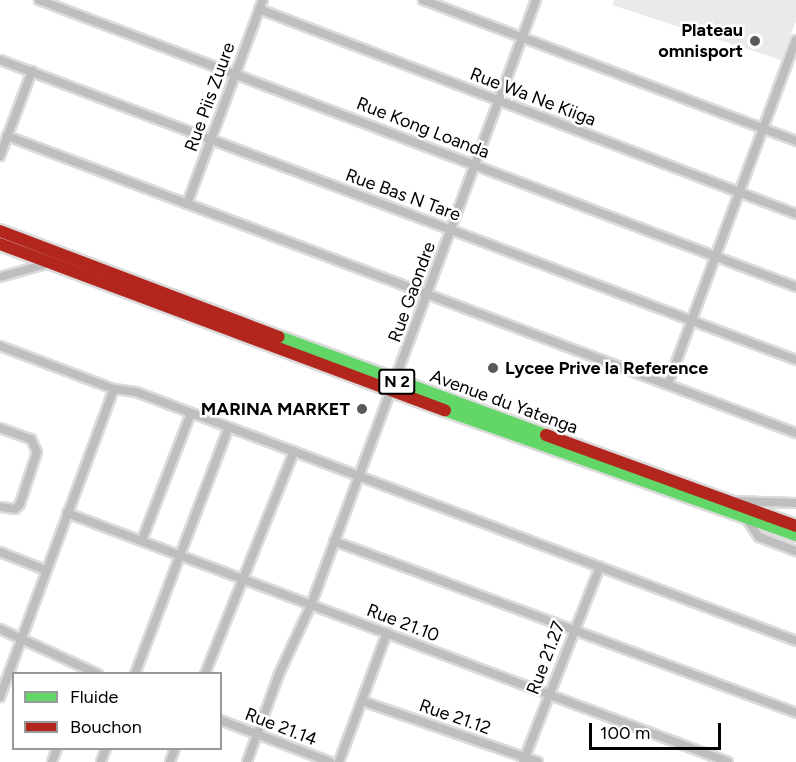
<!DOCTYPE html>
<html>
<head>
<meta charset="utf-8">
<style>
  body { margin:0 }
  #map { position:relative; width:796px; height:762px; overflow:hidden; background:#fff; font-family:Figtree,sans-serif }
  div>[style] { position:absolute }
  [style*='--x'] { left:calc(var(--x)*1px); top:calc(var(--y)*1px); width:calc(var(--w)*1px); rotate:calc(var(--a)*1deg) }
  .green>* { inset:0; background:#eaeaea }
  .roads { filter:drop-shadow(2px 0 #dbdbdb) drop-shadow(-2px 0 #dbdbdb) drop-shadow(0 2px #dbdbdb) drop-shadow(0 -2px #dbdbdb) }
  .street>* { height:8px; margin:-4px; padding:0 4px; transform-origin:4px; border-radius:4px; background:#bebebe }
  .fast>* { height:12px; margin:-6px; padding:0 6px; transform-origin:6px; border-radius:6px; background:#63d668 }
  .jam>* { height:12px; margin:-6px; padding:0 6px; transform-origin:6px; border-radius:6px; background:#b3261e }
  .dots>* { width:16px; height:16px; translate:-50% -50%; box-sizing:border-box; border:3px solid #fff; border-radius:50% }
  span { translate:-50% -50%; white-space:nowrap; text-align:center; line-height:1.15; -webkit-text-stroke:5px #fff; paint-order:stroke }
  .shield-label span { padding:2px 4px; background:#fff; border:2px solid; border-radius:4px; -webkit-text-stroke-width:0 }
  .shield-label { font-size:16px; color:#000; font-weight:700 }
  .poi-label { font-size:18px; color:#000; font-weight:700 }
  .right { translate:-100% -50%; text-align:right }
  .left { translate:0 -50%; text-align:left }
  .street-label { font-size:18px; color:#000 }
  .legend { position:absolute; left:12px; top:672px; width:210px; height:78px; box-sizing:border-box; background:#fff; border:2px solid #999; margin:0; padding:8px 10px; list-style:none; font-size:18px; color:#000 }
  .legend li { display:flex; align-items:center; gap:12px; height:30px }
  .legend b { width:30px; border:2px solid #999 }
  .scale { position:absolute; left:589px; top:723px; width:132px; height:27px; box-sizing:border-box; border:3px solid #000; border-top:0; padding-left:8px; font-size:18px; line-height:21px; white-space:nowrap; color:#000; -webkit-text-stroke:4px #fff; paint-order:stroke }
</style>
</head>
<body>
<div id="map">
  <div class="green">
    <i style="clip-path:polygon(614px 0,796px 0,796px 21px,781px 60px,612px 5px)"></i>
  </div>
  <div class="roads">
    <div class="street">
      <i style="--x:39;--y:0;--w:810;--a:20.76"></i>
      <i style="--x:423;--y:0;--w:399;--a:20.7"></i>
      <i style="--x:259;--y:9;--w:575;--a:20.89"></i>
      <i style="--x:0;--y:60;--w:851;--a:20.65"></i>
      <i style="--x:7;--y:136;--w:843;--a:20.63"></i>
      <i style="--x:0;--y:156;--w:91;--a:-69.4"></i>
      <i style="--x:187;--y:204;--w:218;--a:-69.6"></i>
      <i style="--x:0;--y:277;--w:52;--a:-15.6"></i>
      <i style="--x:0;--y:346;--w:122;--a:20.7"></i>
      <i style="--x:114;--y:389;--w:22;--a:8"></i>
      <i style="--x:136;--y:392;--w:705;--a:20.67"></i>
      <i style="--x:668;--y:384;--w:367;--a:-69.6"></i>
      <i style="--x:0;--y:428;--w:33;--a:20"></i>
      <i style="--x:31;--y:439;--w:14;--a:65"></i>
      <i style="--x:37;--y:452;--w:55;--a:108.1"></i>
      <i style="--x:20;--y:504;--w:7;--a:135"></i>
      <i style="--x:15;--y:509;--w:15;--a:-172"></i>
      <i style="--x:735;--y:501;--w:61;--a:1.9"></i>
      <i style="--x:67;--y:513;--w:706;--a:20.64"></i>
      <i style="--x:746;--y:518;--w:23;--a:56"></i>
      <i style="--x:759;--y:537;--w:40;--a:21"></i>
      <i style="--x:142;--y:540;--w:136;--a:-68.9"></i>
      <i style="--x:334;--y:541;--w:493;--a:20.4"></i>
      <i style="--x:0;--y:552;--w:48;--a:21.8"></i>
      <i style="--x:0;--y:629;--w:108;--a:24.7"></i>
      <i style="--x:135;--y:674;--w:264;--a:-69.2"></i>
      <i style="--x:205;--y:674;--w:240;--a:-68.2"></i>
      <i style="--x:0;--y:697;--w:328;--a:-69.7"></i>
      <i style="--x:362;--y:701;--w:186;--a:19.1"></i>
      <i style="--x:220;--y:720;--w:118;--a:20.9"></i>
      <i style="--x:52;--y:762;--w:15;--a:-70"></i>
      <i style="--x:101;--y:762;--w:15;--a:-70"></i>
      <i style="--x:170;--y:762;--w:15;--a:-70"></i>
      <i style="--x:247;--y:762;--w:94;--a:-70"></i>
      <i style="--x:279;--y:674;--w:76;--a:-65.1"></i>
      <i style="--x:311;--y:605;--w:645;--a:-69.6"></i>
      <i style="--x:339;--y:762;--w:138;--a:-69.6"></i>
      <i style="--x:523;--y:762;--w:210;--a:-68.5"></i>
    </div>
    <div class="fast">
      <i style="--x:279;--y:337;--w:284;--a:20.2"></i>
      <i style="--x:445;--y:410;--w:373;--a:19.6"></i>
    </div>
    <div class="jam">
      <i style="--x:0;--y:231;--w:298;--a:20.8"></i>
      <i style="--x:0;--y:244;--w:475;--a:20.5"></i>
      <i style="--x:546;--y:435;--w:266;--a:20"></i>
    </div>
  </div>
  <div class="dots">
    <i style="left:755px;top:41px;background:#595959"></i>
    <i style="left:493px;top:368px;background:#595959"></i>
    <i style="left:362px;top:409px;background:#595959"></i>
  </div>
  <div class="shield-label">
    <span style="left:397px;top:382px">N 2</span>
  </div>
  <div class="poi-label">
    <span class="right" style="left:743px;top:41px">Plateau<br>omnisport</span>
    <span class="left" style="left:505px;top:368px">Lycee Prive la Reference</span>
    <span class="right" style="left:350px;top:409px">MARINA MARKET</span>
  </div>
  <div class="street-label">
    <span style="left:210px;top:97px;rotate:-70deg">Rue Piis Zuure</span>
    <span style="left:533px;top:97px;rotate:21deg">Rue Wa Ne Kiiga</span>
    <span style="left:423px;top:128px;rotate:21deg">Rue Kong Loanda</span>
    <span style="left:403px;top:195px;rotate:20deg">Rue Bas N Tare</span>
    <span style="left:412px;top:292px;rotate:-70deg">Rue Gaondre</span>
    <span style="left:504px;top:402px;rotate:20deg">Avenue du Yatenga</span>
    <span style="left:403px;top:623px;rotate:21deg">Rue 21.10</span>
    <span style="left:546px;top:658px;rotate:-69deg">Rue 21.27</span>
    <span style="left:455px;top:717px;rotate:19deg">Rue 21.12</span>
    <span style="left:281px;top:727px;rotate:21deg">Rue 21.14</span>
  </div>
  <ul class="legend">
  <li><b style="height:8px;background:#63d668"></b>Fluide</li>
  <li><b style="height:8px;background:#b3261e"></b>Bouchon</li>
  </ul>
  <div class="scale">100 m</div>
</div>
</body>
</html>
